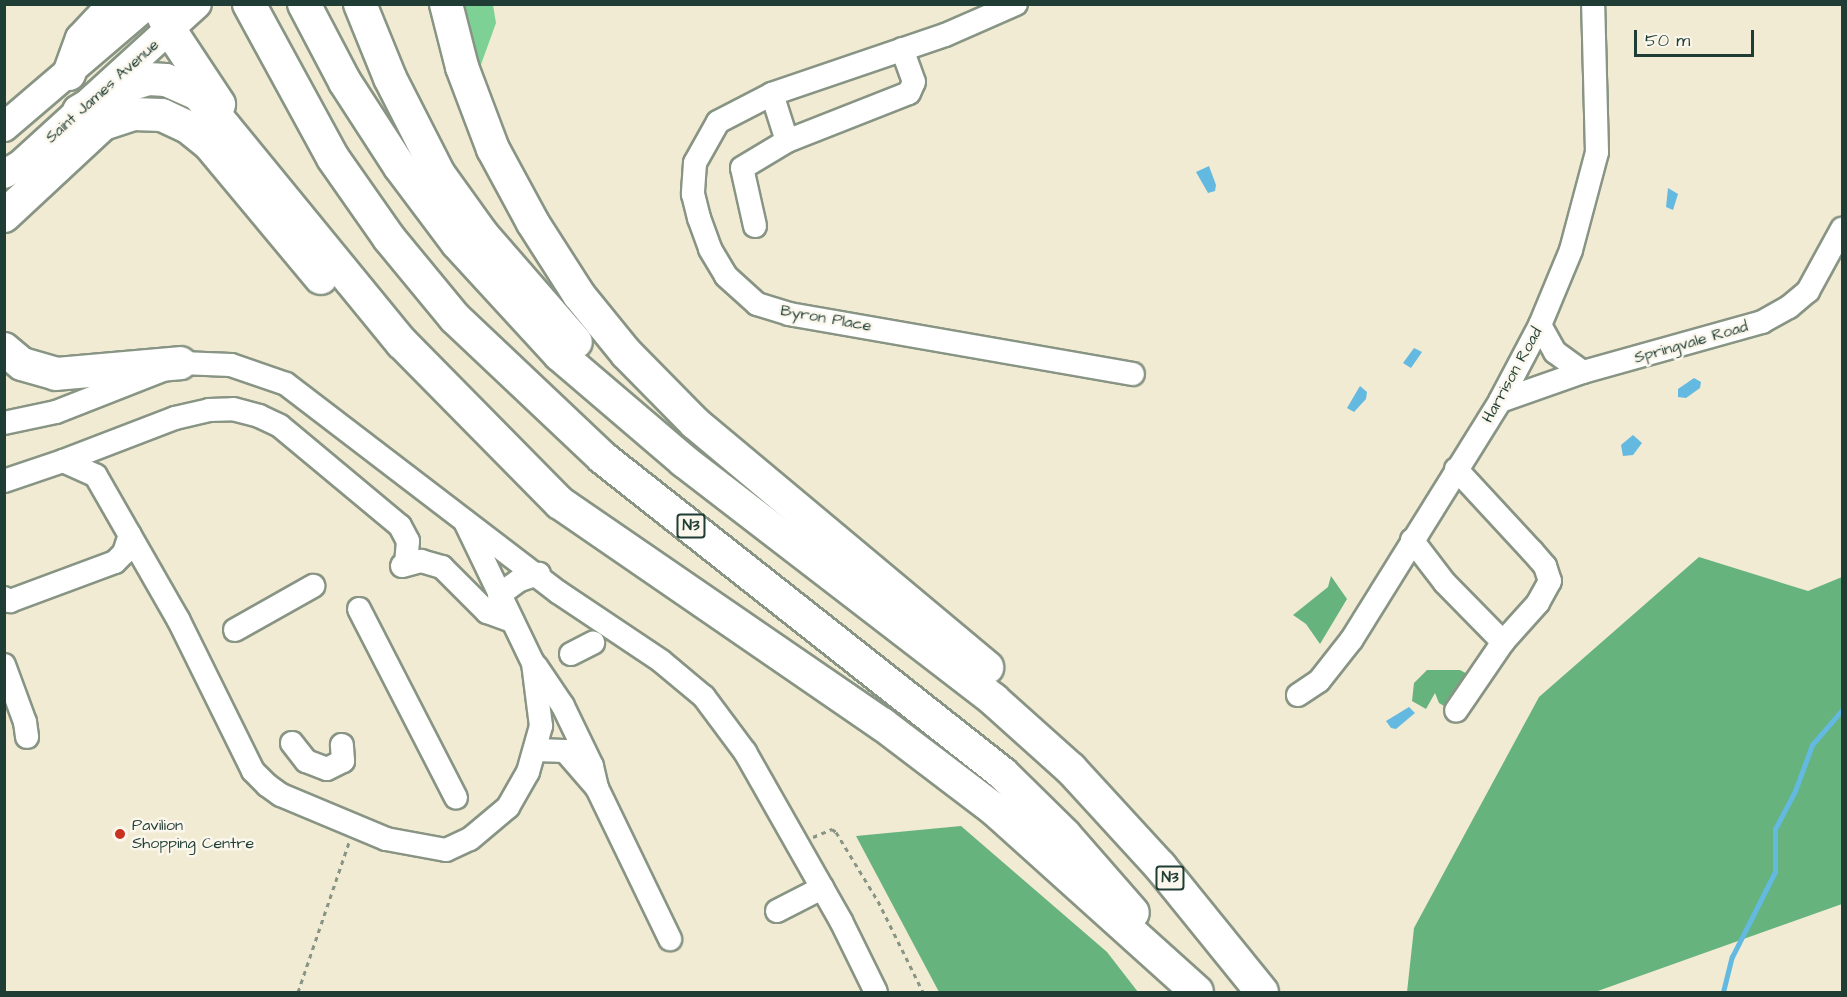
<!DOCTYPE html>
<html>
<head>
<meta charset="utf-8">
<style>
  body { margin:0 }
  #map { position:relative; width:1847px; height:997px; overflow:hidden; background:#f1ebd3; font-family:"Architects Daughter",sans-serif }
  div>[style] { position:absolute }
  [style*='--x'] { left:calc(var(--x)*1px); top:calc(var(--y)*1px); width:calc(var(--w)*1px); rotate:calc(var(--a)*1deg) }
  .green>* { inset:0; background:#7dd194 }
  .forest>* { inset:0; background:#66b37e }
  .water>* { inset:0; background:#63b9e0 }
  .stream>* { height:4.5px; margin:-2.25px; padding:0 2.25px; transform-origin:2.25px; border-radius:2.25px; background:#63b9e0 }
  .path>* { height:3px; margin-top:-1.5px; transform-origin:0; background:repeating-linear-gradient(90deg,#889484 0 4.5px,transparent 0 9px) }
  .roads { filter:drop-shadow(2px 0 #889484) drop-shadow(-2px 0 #889484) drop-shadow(0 2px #889484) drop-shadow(0 -2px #889484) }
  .minor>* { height:22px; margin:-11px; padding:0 11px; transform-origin:11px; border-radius:11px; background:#fff }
  .major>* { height:28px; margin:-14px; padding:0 14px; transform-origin:14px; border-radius:14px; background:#fff }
  .highway>* { height:32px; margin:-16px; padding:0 16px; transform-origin:16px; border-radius:16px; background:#fff }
  .dots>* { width:16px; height:16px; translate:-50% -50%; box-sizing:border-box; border:3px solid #fbf7ec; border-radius:50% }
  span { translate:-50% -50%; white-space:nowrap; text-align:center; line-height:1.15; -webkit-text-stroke:5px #fbf7ec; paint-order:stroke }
  .shield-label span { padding:2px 4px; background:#fbf7ec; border:2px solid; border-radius:4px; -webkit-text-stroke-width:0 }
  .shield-label { font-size:15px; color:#1f3d34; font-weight:700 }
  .street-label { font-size:16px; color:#1f3d34 }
  .poi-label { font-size:16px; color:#1f3d34 }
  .left { translate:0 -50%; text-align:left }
  .frame { position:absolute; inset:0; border:6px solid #1f3d34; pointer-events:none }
  .scale { position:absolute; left:1634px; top:30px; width:120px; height:27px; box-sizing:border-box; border:3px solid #1f3d34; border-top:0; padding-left:8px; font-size:18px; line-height:21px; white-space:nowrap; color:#1f3d34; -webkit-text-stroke:4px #fbf7ec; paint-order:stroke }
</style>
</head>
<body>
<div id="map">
  <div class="green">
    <i style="clip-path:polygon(460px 5px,493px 5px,496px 23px,479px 70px)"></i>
  </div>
  <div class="forest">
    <i style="clip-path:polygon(1699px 557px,1808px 591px,1842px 577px,1842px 904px,1595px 992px,1407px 992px,1414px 928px,1539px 697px)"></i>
    <i style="clip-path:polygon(1331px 576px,1347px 599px,1320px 644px,1306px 624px,1293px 615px,1328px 587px)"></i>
    <i style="clip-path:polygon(1427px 670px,1460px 670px,1473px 677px,1449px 709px,1439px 703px,1435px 693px,1426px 709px,1412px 701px,1414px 683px)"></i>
    <i style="clip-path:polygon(961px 826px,1107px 952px,1138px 992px,939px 992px,856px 836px)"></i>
  </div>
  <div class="water">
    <i style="clip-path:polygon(1209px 166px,1216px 185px,1215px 191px,1208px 193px,1196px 172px)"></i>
    <i style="clip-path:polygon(1668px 188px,1678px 194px,1673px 210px,1666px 207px)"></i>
    <i style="clip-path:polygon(1414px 348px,1422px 352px,1411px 368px,1403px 363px)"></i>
    <i style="clip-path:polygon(1694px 378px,1701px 382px,1700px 388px,1686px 398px,1678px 397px,1678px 389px)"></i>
    <i style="clip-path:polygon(1360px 386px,1367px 392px,1366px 399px,1354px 412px,1347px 408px)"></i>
    <i style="clip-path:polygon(1633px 435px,1642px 443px,1633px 455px,1623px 456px,1621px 445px)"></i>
    <i style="clip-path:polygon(1409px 707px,1415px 713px,1396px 729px,1391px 728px,1386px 721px)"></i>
  </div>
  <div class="stream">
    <i style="--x:1723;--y:992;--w:36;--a:-76"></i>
    <i style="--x:1732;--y:957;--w:95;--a:-63.2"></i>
    <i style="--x:1775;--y:872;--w:43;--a:-90"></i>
    <i style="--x:1775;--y:829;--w:43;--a:-62.2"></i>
    <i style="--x:1795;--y:791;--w:49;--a:-69.7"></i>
    <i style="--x:1812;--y:745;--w:46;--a:-49.4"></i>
  </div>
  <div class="path">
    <i style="--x:813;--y:837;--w:21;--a:-23"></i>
    <i style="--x:832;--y:829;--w:5;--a:37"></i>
    <i style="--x:836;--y:832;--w:81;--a:58.7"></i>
    <i style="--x:878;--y:901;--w:102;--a:63.7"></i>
    <i style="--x:298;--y:992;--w:158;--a:-71.2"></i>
  </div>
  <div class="roads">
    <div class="minor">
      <i style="--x:1016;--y:4;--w:77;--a:156.4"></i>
      <i style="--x:945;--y:35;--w:183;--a:161.2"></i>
      <i style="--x:772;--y:94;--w:61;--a:152.6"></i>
      <i style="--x:718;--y:122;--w:47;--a:119.3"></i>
      <i style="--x:695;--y:163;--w:31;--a:94"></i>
      <i style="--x:693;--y:194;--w:25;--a:76"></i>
      <i style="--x:699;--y:218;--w:33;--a:70"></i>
      <i style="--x:710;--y:249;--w:31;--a:59"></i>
      <i style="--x:726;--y:276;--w:42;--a:42.1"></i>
      <i style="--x:757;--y:304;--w:34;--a:17"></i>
      <i style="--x:789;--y:314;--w:349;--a:9.9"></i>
      <i style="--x:772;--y:94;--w:49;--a:72.3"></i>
      <i style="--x:755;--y:226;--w:59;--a:-102.6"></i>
      <i style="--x:742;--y:168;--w:52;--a:-31"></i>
      <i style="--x:787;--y:141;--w:131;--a:-21.5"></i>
      <i style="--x:909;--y:93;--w:12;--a:-66"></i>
      <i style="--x:914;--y:82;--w:35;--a:-110"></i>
      <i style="--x:1540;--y:325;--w:31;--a:61"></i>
      <i style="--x:1555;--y:352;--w:34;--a:36"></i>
      <i style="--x:1500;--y:401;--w:88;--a:-19.3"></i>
      <i style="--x:1583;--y:372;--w:186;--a:-15.6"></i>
      <i style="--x:1762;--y:322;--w:31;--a:-29"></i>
      <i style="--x:1789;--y:307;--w:25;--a:-40"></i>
      <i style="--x:1808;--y:291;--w:71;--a:-61.3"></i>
      <i style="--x:4;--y:423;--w:53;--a:-11.9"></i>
      <i style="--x:56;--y:412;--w:134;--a:-21.4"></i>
      <i style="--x:181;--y:363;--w:50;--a:2.3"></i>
      <i style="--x:231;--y:365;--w:58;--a:19.1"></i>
      <i style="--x:286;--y:384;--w:342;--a:37.4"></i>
      <i style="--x:558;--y:592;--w:124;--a:33.8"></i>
      <i style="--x:661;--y:661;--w:56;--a:39.9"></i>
      <i style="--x:704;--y:697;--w:69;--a:53.3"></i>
      <i style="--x:745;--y:752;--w:194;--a:60.4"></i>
      <i style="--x:841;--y:921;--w:79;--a:63.8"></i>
      <i style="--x:63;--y:461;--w:120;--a:-21"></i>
      <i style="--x:175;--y:418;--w:35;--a:-13"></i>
      <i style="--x:209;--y:410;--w:24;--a:-2"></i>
      <i style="--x:233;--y:409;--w:27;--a:15"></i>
      <i style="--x:259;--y:416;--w:23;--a:25"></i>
      <i style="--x:280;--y:426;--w:156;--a:39.8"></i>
      <i style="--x:400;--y:526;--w:17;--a:62"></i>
      <i style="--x:408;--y:541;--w:22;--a:95"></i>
      <i style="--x:1456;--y:469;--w:112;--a:47.2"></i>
      <i style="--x:1532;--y:551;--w:20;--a:49"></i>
      <i style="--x:1545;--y:566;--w:16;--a:72"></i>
      <i style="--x:1550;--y:581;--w:25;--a:119"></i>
      <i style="--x:1538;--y:603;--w:52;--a:131.9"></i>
      <i style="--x:1503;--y:642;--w:83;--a:124.3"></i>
      <i style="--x:4;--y:481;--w:62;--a:-18.7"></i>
      <i style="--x:63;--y:461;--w:36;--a:24"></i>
      <i style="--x:96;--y:476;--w:165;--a:60.2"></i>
      <i style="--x:178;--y:619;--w:169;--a:63.7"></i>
      <i style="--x:253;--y:771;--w:20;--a:45"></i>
      <i style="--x:267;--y:785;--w:17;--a:36"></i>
      <i style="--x:281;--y:795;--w:114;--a:22.7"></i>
      <i style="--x:386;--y:839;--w:61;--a:10.4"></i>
      <i style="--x:446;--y:850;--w:26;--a:-25"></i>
      <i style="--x:470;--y:839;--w:50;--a:-40.1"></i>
      <i style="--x:508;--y:807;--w:40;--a:-60.3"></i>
      <i style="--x:528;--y:772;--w:48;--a:-74.2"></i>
      <i style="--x:541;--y:726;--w:64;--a:-97.2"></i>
      <i style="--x:533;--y:663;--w:157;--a:-115.7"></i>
      <i style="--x:1412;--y:540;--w:54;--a:52.5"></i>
      <i style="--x:1445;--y:583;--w:83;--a:45.5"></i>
      <i style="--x:402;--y:566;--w:20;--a:-15"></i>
      <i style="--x:421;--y:561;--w:22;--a:16"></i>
      <i style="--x:442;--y:567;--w:64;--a:45"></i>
      <i style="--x:487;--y:612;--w:27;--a:20"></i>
      <i style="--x:499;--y:595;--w:26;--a:-36"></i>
      <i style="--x:520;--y:580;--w:20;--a:-18"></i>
      <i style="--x:4;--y:598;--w:7;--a:27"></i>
      <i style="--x:10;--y:601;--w:112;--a:-20.4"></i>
      <i style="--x:115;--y:562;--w:13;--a:-45"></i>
      <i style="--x:124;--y:553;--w:19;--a:-72"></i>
      <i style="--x:359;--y:609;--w:212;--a:62.8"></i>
      <i style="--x:235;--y:630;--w:90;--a:-29.4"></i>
      <i style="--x:571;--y:654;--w:25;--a:-27"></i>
      <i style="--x:4;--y:665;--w:61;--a:69.8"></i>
      <i style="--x:25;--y:722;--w:15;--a:82"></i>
      <i style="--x:1298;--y:695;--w:25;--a:-34"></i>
      <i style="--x:1319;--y:681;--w:53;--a:-51.8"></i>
      <i style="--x:1352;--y:639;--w:280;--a:-58.1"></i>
      <i style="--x:1500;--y:401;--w:86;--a:-62.2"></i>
      <i style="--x:1540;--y:325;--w:81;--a:-67.5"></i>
      <i style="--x:1571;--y:250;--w:101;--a:-75.1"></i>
      <i style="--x:1597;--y:152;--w:148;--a:-91.5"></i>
      <i style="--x:292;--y:743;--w:23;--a:52"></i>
      <i style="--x:306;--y:761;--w:22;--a:21"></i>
      <i style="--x:327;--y:769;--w:18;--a:-27"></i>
      <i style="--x:343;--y:761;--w:16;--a:-94"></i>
      <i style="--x:536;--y:750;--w:29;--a:2"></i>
      <i style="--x:565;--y:751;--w:49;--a:49.1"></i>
      <i style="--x:597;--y:788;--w:23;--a:-103"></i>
      <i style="--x:592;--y:766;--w:67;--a:-115.8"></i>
      <i style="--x:563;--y:706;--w:48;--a:-124"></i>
      <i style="--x:597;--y:788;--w:168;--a:64.2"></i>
      <i style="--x:777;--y:911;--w:51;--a:-27.1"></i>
    </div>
    <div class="major">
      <i style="--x:4;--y:127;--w:189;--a:-40.5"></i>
      <i style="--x:4;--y:174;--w:18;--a:-29"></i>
      <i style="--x:20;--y:165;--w:239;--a:-42.3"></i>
    </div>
    <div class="highway">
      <i style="--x:157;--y:4;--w:29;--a:63"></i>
      <i style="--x:170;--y:30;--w:89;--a:56.5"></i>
      <i style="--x:249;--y:4;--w:175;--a:61.4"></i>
      <i style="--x:333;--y:158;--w:98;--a:55"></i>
      <i style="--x:389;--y:238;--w:104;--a:50.5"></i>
      <i style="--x:455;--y:318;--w:204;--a:43.4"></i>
      <i style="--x:603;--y:458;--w:508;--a:38.29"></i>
      <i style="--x:1002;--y:773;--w:88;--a:44.5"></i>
      <i style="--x:1065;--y:835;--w:103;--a:48.9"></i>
      <i style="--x:304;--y:4;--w:88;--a:62.3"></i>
      <i style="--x:345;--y:82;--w:101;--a:57.1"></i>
      <i style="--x:400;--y:167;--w:95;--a:53.1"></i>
      <i style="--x:457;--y:243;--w:152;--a:47.4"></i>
      <i style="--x:560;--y:355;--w:163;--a:40.5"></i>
      <i style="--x:684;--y:461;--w:391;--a:37.6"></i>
      <i style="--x:994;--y:700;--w:103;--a:41.9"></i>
      <i style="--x:1071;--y:769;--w:132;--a:47.5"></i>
      <i style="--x:1160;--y:866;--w:162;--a:51"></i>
      <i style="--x:360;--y:4;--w:80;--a:67.9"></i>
      <i style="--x:390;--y:78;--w:108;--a:63"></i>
      <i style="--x:439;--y:174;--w:74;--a:54.4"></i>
      <i style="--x:482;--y:234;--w:143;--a:49"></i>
      <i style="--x:446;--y:4;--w:65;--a:75.7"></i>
      <i style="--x:462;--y:67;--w:88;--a:69.3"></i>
      <i style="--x:493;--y:149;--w:84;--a:61.6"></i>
      <i style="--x:533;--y:223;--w:85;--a:57.4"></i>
      <i style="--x:579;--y:295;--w:76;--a:50.9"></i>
      <i style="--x:627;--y:354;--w:97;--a:45.4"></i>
      <i style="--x:695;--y:423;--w:381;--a:39.9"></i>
      <i style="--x:69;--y:74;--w:37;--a:-70"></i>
      <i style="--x:82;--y:39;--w:48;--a:-46.7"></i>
      <i style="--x:79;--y:111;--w:46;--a:-29.9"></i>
      <i style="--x:119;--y:88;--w:30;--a:-17"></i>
      <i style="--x:148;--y:79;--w:18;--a:3"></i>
      <i style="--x:166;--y:80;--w:35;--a:24"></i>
      <i style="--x:198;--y:94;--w:322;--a:50.7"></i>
      <i style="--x:402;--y:343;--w:225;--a:45.4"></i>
      <i style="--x:560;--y:503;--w:391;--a:34.5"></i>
      <i style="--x:882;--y:724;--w:141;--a:37.2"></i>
      <i style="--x:994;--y:809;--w:273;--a:42"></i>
      <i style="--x:4;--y:216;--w:135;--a:-42.9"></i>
      <i style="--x:103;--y:124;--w:32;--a:-18"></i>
      <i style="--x:133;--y:114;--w:29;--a:2"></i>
      <i style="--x:162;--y:115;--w:29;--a:25"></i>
      <i style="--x:188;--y:127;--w:28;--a:39"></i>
      <i style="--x:210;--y:145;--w:173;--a:50.2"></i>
      <i style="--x:4;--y:349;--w:23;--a:40"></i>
      <i style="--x:22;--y:364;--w:35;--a:16"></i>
      <i style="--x:56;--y:374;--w:125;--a:-5"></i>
    </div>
  </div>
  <div class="dots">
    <i style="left:120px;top:834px;background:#c8321e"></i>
  </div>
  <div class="shield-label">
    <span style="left:691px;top:526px">N3</span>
    <span style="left:1170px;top:878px">N3</span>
  </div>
  <div class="street-label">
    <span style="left:102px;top:91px;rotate:-42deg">Saint James Avenue</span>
    <span style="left:826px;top:318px;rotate:10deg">Byron Place</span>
    <span style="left:1691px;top:342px;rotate:-16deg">Springvale Road</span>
    <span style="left:1512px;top:375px;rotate:-61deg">Harrison Road</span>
  </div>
  <div class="poi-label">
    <span class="left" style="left:132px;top:834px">Pavilion<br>Shopping Centre</span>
  </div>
  <div class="frame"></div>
  <div class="scale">50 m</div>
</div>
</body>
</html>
